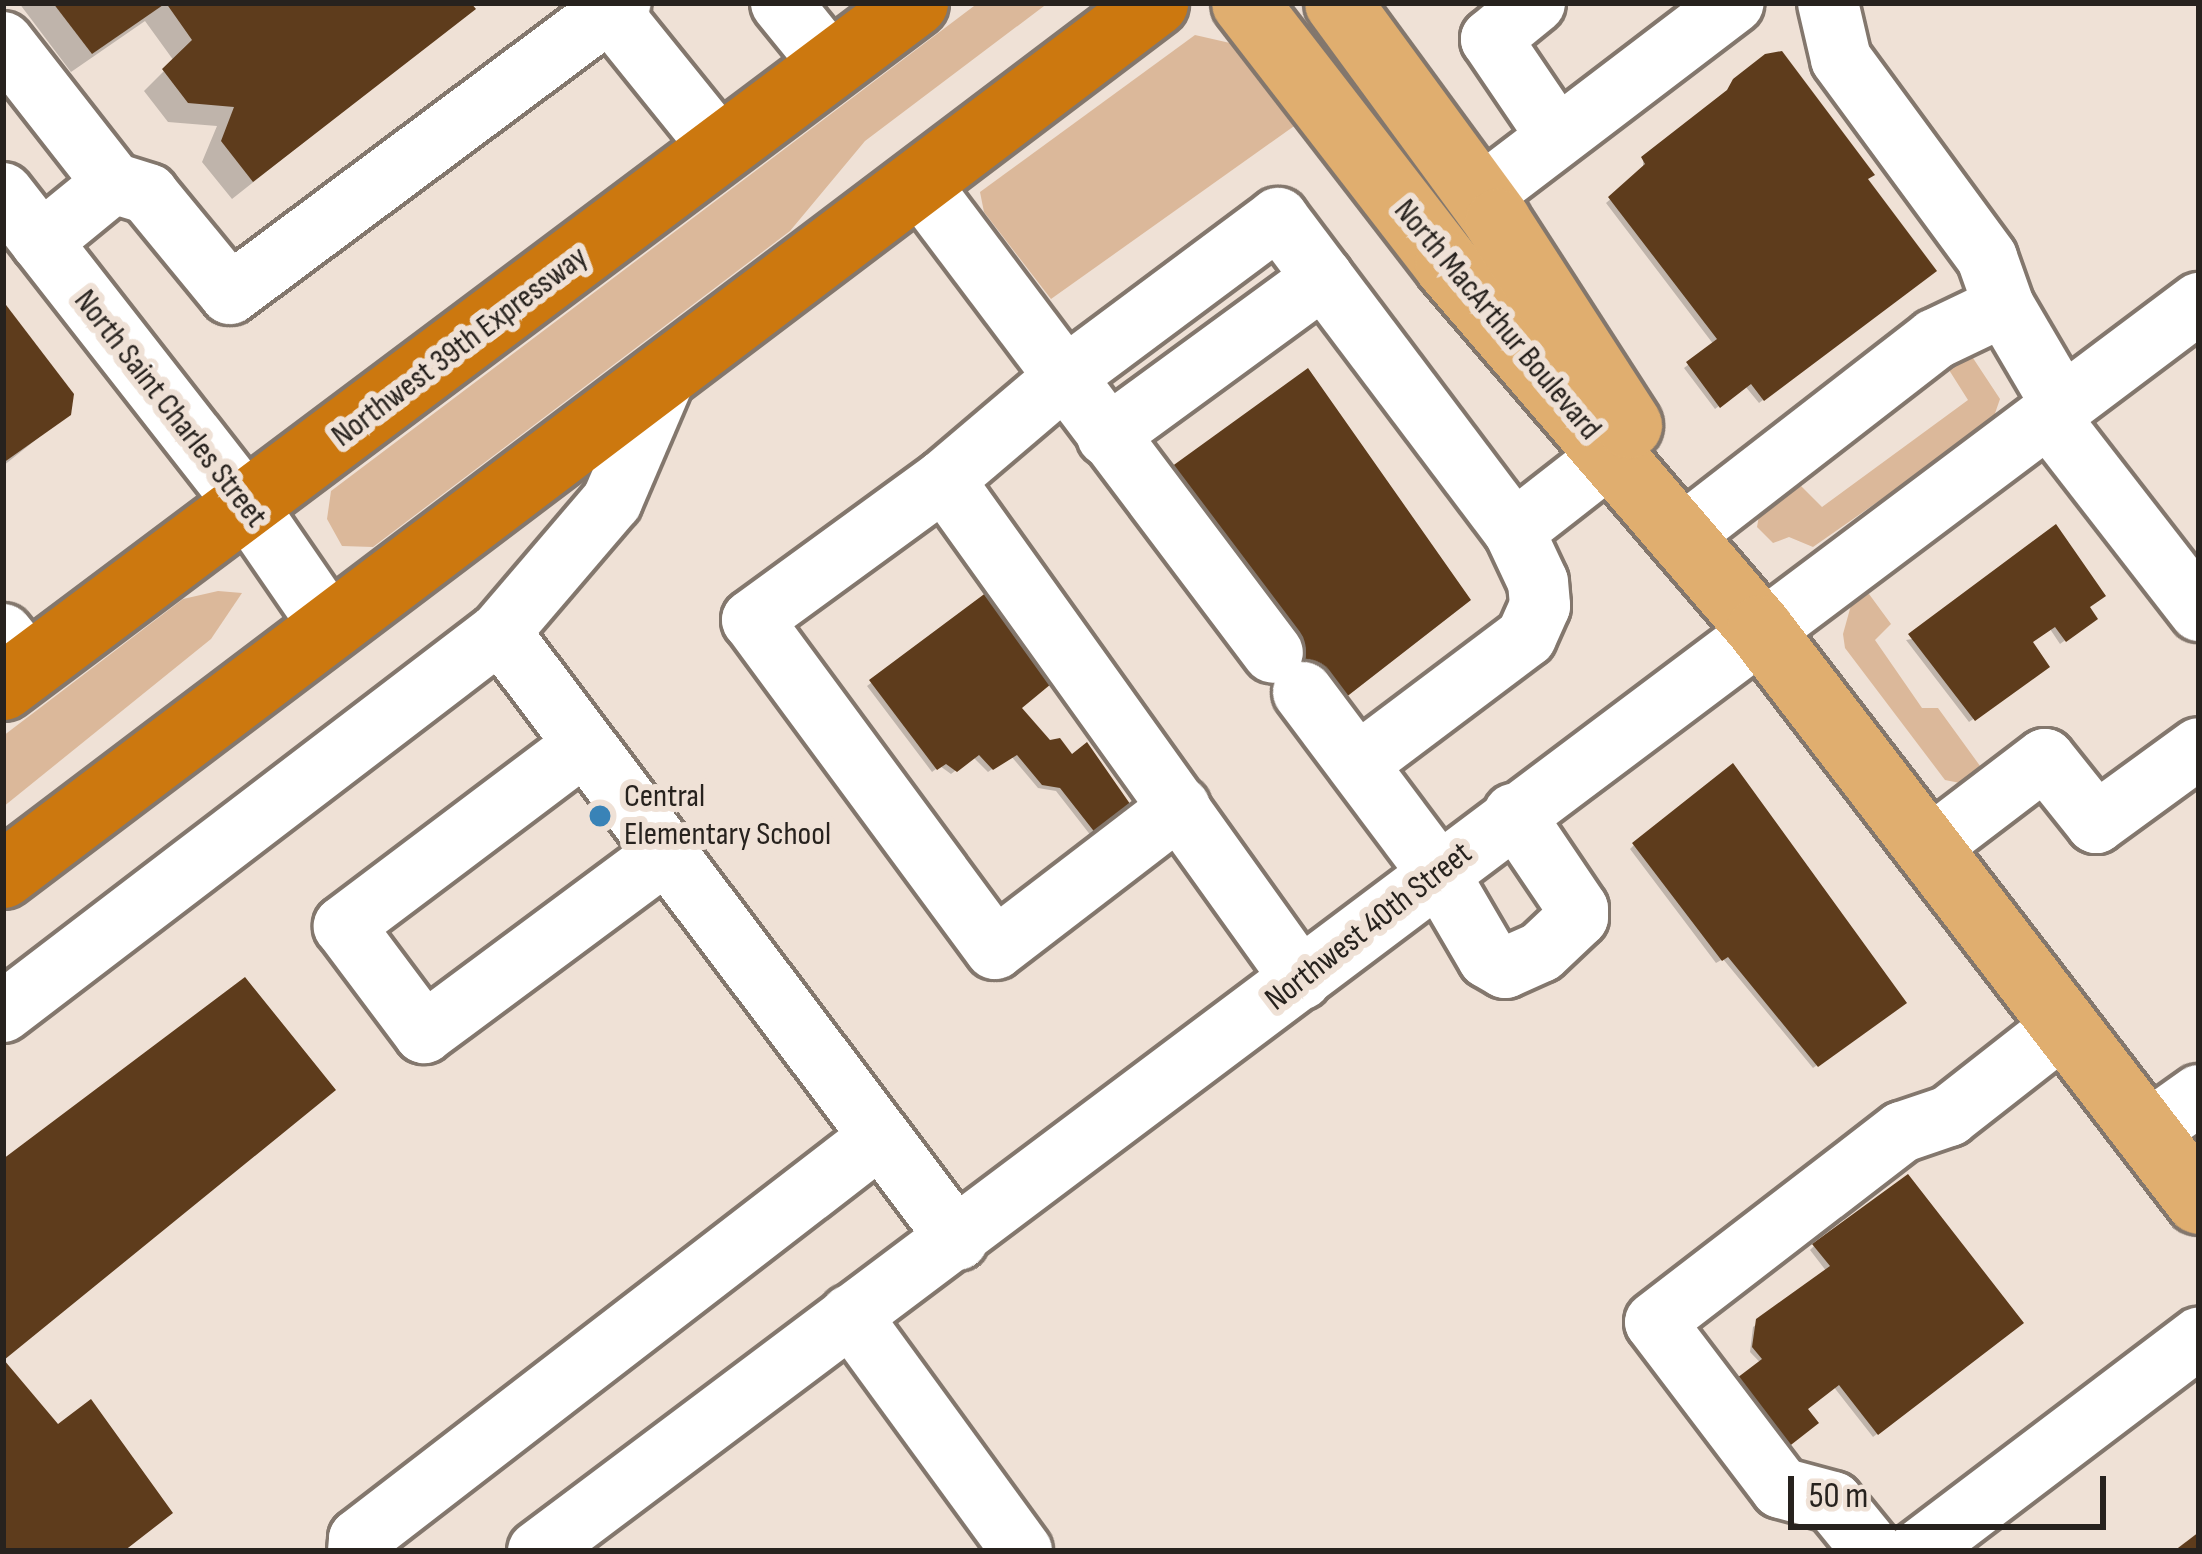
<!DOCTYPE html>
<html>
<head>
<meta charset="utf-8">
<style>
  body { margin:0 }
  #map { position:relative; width:2202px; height:1554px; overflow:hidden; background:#efe1d6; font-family:"Sofia Sans Condensed",sans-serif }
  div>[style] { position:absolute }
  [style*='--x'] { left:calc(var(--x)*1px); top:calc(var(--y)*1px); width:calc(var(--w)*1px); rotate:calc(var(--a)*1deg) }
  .green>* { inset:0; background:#dbb89a }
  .shadow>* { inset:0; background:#0003 }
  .building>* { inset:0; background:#5e3c1c }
  .roads { filter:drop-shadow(3px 0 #83776d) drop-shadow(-3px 0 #83776d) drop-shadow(0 3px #83776d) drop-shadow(0 -3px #83776d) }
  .minor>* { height:60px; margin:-30px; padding:0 30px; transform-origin:30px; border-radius:30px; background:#fff }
  .major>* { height:66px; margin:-33px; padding:0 33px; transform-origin:33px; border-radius:33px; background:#e0ae6f }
  .highway>* { height:66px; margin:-33px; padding:0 33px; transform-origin:33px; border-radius:33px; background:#cc780f }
  .dots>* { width:33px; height:33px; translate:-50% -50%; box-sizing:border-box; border:6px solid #efe1d6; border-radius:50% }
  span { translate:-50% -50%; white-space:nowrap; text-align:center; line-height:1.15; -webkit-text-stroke:12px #efe1d6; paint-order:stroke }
  .street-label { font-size:33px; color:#27221e }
  .poi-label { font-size:33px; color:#27221e }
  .left { translate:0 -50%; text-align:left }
  .frame { position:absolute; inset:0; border:6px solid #27221e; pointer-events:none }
  .scale { position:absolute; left:1788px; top:1476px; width:318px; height:54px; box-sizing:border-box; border:6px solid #27221e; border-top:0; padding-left:15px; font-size:36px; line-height:42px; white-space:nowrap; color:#27221e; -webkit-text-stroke:9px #efe1d6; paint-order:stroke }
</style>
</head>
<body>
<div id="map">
  <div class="green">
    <i style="clip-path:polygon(978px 3px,1048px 3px,865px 141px,790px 231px,373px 547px,342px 546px,327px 519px,331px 491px)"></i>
    <i style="clip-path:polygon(1195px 35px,1230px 43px,1297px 124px,1051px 299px,984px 212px,980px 192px)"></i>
    <i style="clip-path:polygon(1953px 353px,1971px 355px,2000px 399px,1992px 422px,1813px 547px,1789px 537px,1773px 543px,1757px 527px,1760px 510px,1801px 486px,1822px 507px,1968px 400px,1949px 370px)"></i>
    <i style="clip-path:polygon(218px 591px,242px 593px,211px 639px,3px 807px,3px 736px,183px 599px)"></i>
    <i style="clip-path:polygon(1869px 594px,1891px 624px,1875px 640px,1922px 708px,1938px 708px,1983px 770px,1960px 783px,1945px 780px,1845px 648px,1843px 634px,1853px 598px)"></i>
  </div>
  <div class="shadow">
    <i style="clip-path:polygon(19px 3px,467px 3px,472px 9px,232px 199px,202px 162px,217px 126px,168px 122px,144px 91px,174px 61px,145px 21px,71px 72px)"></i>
    <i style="clip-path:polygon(1643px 159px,1865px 180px,1929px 275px,1759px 403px,1745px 386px,1715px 409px,1684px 368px,1714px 345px,1606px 203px,1643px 171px)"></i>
    <i style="clip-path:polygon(3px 306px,68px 414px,3px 466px)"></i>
    <i style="clip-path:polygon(1173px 469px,1463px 604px,1339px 700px,1169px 473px)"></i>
    <i style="clip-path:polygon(987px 596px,1018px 708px,1049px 743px,1131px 811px,1095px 841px,1056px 791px,1038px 788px,1011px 756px,988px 772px,973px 757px,951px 774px,940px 766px,932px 772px,867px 686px)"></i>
    <i style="clip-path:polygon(2086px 608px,2090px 622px,2060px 644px,2050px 629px,2029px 643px,2042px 671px,1969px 722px,1906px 640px)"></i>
    <i style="clip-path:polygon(1634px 845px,1899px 1006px,1813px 1068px,1723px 959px,1716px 963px,1630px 849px)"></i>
    <i style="clip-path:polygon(1814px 1246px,2016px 1327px,1873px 1437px,1833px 1386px,1805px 1409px,1750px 1352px,1753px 1327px,1827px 1272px,1810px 1250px)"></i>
  </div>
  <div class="building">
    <i style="clip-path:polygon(53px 3px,166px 3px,92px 54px)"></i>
    <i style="clip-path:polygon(166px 3px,471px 3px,476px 9px,253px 182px,221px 141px,234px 107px,188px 103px,162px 69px,192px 40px)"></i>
    <i style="clip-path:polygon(1782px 51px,1875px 175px,1868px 179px,1937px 271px,1764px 401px,1751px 384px,1720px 408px,1686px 362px,1717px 339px,1608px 197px,1645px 164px,1641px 157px,1727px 90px,1733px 79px,1765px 54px)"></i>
    <i style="clip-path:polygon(3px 301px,74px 394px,71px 415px,3px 463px)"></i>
    <i style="clip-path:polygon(1308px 368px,1471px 600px,1345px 698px,1325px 672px,1296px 693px,1268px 658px,1298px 634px,1171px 467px)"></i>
    <i style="clip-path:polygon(2056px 524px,2106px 596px,2090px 607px,2098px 619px,2066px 642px,2055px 627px,2033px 642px,2050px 667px,1975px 721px,1908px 634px)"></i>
    <i style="clip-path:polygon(987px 592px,1051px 684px,1022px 708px,1050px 740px,1060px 738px,1072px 754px,1087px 742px,1135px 811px,1100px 839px,1060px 788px,1042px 785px,1017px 755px,993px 770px,979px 755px,957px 772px,946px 764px,937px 770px,869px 680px)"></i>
    <i style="clip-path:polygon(1733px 763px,1907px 1003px,1818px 1067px,1728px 957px,1722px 961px,1632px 843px)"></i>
    <i style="clip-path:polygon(245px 977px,336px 1090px,4px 1360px,58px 1424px,91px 1399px,173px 1513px,124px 1551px,3px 1551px,3px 1159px)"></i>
    <i style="clip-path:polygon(1908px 1174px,2024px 1323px,1878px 1435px,1839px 1385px,1808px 1409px,1819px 1423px,1787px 1448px,1733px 1381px,1762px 1359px,1752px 1347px,1756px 1319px,1830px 1266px,1812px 1244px)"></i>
    <i style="clip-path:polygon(2199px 1532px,2199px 1551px,2174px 1551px)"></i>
  </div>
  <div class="roads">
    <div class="minor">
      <i style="--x:781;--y:3;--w:81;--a:51"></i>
      <i style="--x:1535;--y:3;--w:57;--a:140.7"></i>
      <i style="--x:1491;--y:39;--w:116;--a:55.9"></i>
      <i style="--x:1828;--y:3;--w:57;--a:76.9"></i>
      <i style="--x:1841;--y:59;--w:247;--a:53.7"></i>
      <i style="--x:1987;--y:258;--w:51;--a:70.5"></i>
      <i style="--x:2004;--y:306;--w:115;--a:59.6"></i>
      <i style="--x:609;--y:10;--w:180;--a:51.1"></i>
      <i style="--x:3;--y:42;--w:179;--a:52"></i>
      <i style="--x:919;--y:183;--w:588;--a:53.01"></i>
      <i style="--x:3;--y:193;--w:398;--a:52"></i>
      <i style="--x:248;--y:507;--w:148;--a:55.5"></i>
      <i style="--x:1479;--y:197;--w:320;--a:-37.3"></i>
      <i style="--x:41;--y:242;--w:93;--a:-39.3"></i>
      <i style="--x:113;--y:183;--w:37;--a:17"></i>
      <i style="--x:148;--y:194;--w:129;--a:50.6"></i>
      <i style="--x:230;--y:294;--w:487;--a:-36.7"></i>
      <i style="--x:2048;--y:416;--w:247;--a:52.2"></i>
      <i style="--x:1107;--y:436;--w:268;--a:-36.2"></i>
      <i style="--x:944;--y:480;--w:614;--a:54.42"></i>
      <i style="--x:1694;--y:526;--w:305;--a:-37.8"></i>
      <i style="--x:1935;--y:339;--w:76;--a:-25.6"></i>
      <i style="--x:1514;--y:531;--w:122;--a:-38"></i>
      <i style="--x:500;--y:632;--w:761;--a:53.01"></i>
      <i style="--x:3;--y:634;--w:43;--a:50.7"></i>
      <i style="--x:1303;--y:692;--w:227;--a:53.2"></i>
      <i style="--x:1439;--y:874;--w:97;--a:59.7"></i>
      <i style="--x:1488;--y:958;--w:20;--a:30"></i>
      <i style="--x:1505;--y:968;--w:39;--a:-24"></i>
      <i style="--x:1541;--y:952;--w:51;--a:-43.4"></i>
      <i style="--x:1578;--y:917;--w:8;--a:-90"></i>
      <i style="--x:1578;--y:909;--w:115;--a:-124"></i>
      <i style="--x:584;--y:745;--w:301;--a:143"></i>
      <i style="--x:344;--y:926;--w:134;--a:53.2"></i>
      <i style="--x:424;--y:1033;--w:302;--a:-36.6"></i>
      <i style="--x:1180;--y:807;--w:233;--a:142.5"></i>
      <i style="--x:995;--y:949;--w:409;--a:-126.4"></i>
      <i style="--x:752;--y:620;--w:238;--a:-36.1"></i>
      <i style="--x:944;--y:480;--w:159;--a:-40.4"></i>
      <i style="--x:1065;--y:377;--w:266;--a:-36.7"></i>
      <i style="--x:1278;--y:218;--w:392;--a:53"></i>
      <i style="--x:1514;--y:531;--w:56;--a:64.8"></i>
      <i style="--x:1538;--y:582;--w:24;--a:85"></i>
      <i style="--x:1540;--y:606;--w:34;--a:114"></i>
      <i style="--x:1526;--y:637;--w:209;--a:143"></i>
      <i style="--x:1928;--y:848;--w:147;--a:-37.3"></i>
      <i style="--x:2045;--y:759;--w:82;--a:51.4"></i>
      <i style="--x:2096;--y:823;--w:127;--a:-36.1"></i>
      <i style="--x:3;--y:1012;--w:626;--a:-37.4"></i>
      <i style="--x:500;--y:632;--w:172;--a:-49.5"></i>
      <i style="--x:612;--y:501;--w:137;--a:-66.8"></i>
      <i style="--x:2147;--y:1132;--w:64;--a:-35.4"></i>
      <i style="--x:850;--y:1315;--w:292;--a:53.9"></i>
      <i style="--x:358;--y:1551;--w:12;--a:-85"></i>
      <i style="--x:359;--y:1539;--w:658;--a:-37.65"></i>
      <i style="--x:538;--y:1551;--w:2078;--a:-36.92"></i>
      <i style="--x:1873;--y:1551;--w:63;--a:-129.2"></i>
      <i style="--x:1833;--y:1502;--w:54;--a:-164.9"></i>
      <i style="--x:1781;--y:1488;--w:208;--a:-127.2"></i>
      <i style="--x:1655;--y:1322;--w:312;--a:-37.6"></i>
      <i style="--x:1902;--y:1132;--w:50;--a:-18.8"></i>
      <i style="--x:1949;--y:1116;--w:147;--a:-38.1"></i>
      <i style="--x:1918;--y:1551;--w:353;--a:-37.2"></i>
    </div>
    <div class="major">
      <i style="--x:1245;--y:3;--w:332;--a:52.3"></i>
      <i style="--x:1448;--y:266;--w:479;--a:49.3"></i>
      <i style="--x:1760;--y:629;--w:721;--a:52.49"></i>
      <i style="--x:1338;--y:3;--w:271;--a:53.8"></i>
      <i style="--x:1498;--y:222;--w:242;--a:57.2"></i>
    </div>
    <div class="highway">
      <i style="--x:3;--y:687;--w:1140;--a:-36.87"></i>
      <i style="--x:3;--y:875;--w:1445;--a:-37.12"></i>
    </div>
  </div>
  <div class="dots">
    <i style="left:600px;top:816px;background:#3983b7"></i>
  </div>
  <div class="street-label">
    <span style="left:1497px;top:320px;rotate:50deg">North MacArthur Boulevard</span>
    <span style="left:460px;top:347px;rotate:-37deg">Northwest 39th Expressway</span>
    <span style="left:170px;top:409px;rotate:52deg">North Saint Charles Street</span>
    <span style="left:1369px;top:927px;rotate:-38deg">Northwest 40th Street</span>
  </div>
  <div class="poi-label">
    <span class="left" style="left:624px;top:816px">Central<br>Elementary School</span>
  </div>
  <div class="frame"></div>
  <div class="scale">50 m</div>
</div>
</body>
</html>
